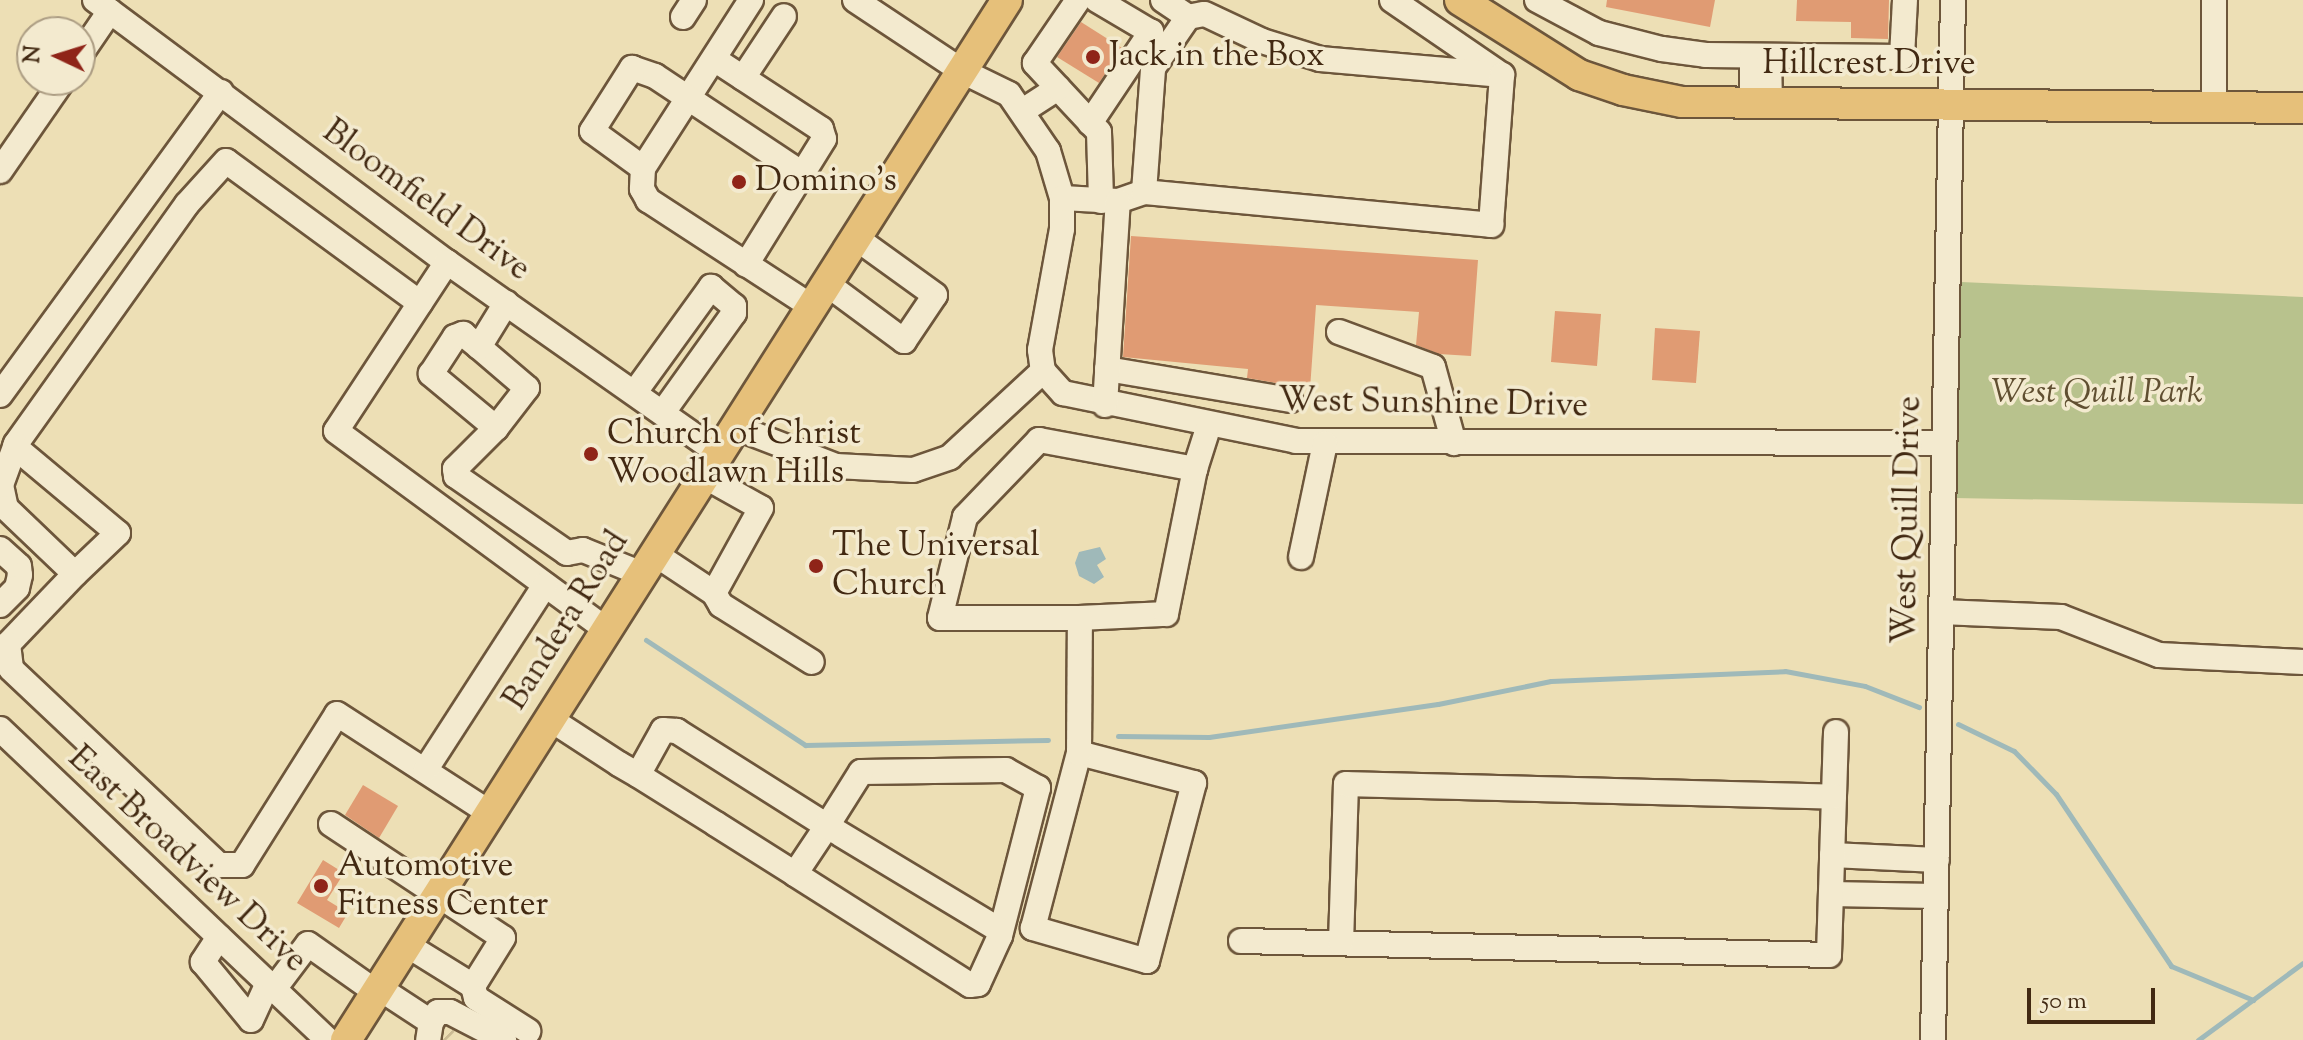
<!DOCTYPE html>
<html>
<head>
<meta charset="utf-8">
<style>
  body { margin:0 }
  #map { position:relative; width:2303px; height:1040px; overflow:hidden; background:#eddfb5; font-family:"Sorts Mill Goudy",serif }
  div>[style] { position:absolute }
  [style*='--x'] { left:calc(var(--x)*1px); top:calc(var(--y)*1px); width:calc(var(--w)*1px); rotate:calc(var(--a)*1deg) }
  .green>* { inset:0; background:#b8c28d }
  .water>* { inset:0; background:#9fb9b9 }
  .stream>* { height:5px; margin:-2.5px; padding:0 2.5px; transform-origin:2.5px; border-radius:2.5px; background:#9fb9b9 }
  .building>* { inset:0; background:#e09b73 }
  .minor-tunnel>* { height:24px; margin-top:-12px; transform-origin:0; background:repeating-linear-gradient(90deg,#cbbb94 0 24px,transparent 0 36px) }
  .roads { filter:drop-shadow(2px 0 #6d563b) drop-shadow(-2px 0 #6d563b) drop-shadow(0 2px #6d563b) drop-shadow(0 -2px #6d563b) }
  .minor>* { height:24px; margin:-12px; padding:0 12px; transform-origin:12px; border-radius:12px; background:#f3eacf }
  .major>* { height:30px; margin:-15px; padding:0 15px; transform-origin:15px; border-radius:15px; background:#e6c07a }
  .dots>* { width:22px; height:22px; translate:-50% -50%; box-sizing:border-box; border:4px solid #f3eacf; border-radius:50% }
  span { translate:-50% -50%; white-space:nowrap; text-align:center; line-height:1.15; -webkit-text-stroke:7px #f3eacf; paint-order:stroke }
  .poi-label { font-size:34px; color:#422912 }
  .left { translate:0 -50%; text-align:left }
  .street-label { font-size:34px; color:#422912 }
  .park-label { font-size:34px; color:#604f31; font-style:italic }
  .north { position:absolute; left:16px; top:16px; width:80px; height:80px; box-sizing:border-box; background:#f3eacf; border:2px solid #ac9d83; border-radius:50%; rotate:274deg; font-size:22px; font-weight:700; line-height:32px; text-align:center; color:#422912 }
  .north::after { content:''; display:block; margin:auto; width:28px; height:36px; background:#8f2418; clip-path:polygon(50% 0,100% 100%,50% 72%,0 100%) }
  .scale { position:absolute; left:2027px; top:988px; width:128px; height:36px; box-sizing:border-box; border:4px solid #422912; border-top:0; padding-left:10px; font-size:24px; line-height:28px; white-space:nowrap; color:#422912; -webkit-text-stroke:6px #f3eacf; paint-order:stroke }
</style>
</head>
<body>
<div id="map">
  <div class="green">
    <i style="clip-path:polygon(1961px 282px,2303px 297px,2303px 504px,1954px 498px)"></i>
  </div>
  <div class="water">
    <i style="clip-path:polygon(1100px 547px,1106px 559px,1097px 565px,1104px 577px,1094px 584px,1079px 576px,1075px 563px,1079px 552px)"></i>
  </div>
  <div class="stream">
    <i style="--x:646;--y:640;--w:191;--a:33.4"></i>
    <i style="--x:805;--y:745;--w:243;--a:-1.2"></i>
    <i style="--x:1958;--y:724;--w:62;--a:25.7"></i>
    <i style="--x:2014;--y:751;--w:60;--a:45.7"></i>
    <i style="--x:2056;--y:794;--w:207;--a:56.2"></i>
    <i style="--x:2171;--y:966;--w:89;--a:22.5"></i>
    <i style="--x:1118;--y:736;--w:91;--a:0.6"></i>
    <i style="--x:1209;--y:737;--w:231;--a:-8.2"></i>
    <i style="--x:1438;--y:704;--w:115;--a:-11.5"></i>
    <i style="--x:1551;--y:681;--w:234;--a:-2.4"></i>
    <i style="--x:1785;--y:671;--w:81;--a:10.6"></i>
    <i style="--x:1865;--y:686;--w:58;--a:21.3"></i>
    <i style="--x:2198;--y:1040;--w:130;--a:-36.3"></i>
  </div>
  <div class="building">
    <i style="clip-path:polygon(1607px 0,1715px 0,1710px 27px,1606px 7px)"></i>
    <i style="clip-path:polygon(1797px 0,1889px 0,1888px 39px,1851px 38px,1851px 22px,1796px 21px)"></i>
    <i style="clip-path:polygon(1081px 22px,1122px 48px,1099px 83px,1057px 57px)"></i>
    <i style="clip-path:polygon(1131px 236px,1478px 260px,1471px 356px,1439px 354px,1416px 345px,1419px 312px,1316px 305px,1310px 389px,1247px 378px,1248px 369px,1123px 357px)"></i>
    <i style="clip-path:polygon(1555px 311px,1601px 314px,1597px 366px,1551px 362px)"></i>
    <i style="clip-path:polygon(1655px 328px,1700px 331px,1696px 383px,1652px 380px)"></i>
    <i style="clip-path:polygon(363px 785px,398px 806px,379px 838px,345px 815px)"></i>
    <i style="clip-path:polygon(323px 860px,344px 873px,327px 900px,348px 913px,339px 928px,297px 903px)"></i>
  </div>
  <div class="minor-tunnel">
    <i style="--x:444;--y:1038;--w:3;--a:45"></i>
  </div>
  <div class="roads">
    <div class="minor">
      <i style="--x:95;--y:0;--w:439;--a:36.7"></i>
      <i style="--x:447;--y:262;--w:332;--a:35.1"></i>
      <i style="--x:751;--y:0;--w:200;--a:122.7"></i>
      <i style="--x:643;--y:168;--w:21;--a:93"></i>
      <i style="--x:642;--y:189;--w:13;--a:61"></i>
      <i style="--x:648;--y:200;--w:196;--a:33.1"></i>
      <i style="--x:855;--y:0;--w:128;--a:33.6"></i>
      <i style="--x:962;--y:71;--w:52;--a:26.1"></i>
      <i style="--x:1009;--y:94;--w:69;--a:55.6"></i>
      <i style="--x:1048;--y:151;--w:49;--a:73.4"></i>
      <i style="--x:1062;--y:198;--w:31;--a:90"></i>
      <i style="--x:1062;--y:229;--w:123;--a:100.3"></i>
      <i style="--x:1040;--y:350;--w:21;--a:82"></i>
      <i style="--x:1043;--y:371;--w:30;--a:48"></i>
      <i style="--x:1063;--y:393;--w:238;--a:11.6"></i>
      <i style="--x:1296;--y:441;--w:646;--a:0.18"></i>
      <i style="--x:1163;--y:0;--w:30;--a:34"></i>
      <i style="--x:1188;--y:17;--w:15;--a:-11"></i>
      <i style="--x:1392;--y:0;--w:131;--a:34.4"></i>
      <i style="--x:1537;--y:0;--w:70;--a:28"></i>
      <i style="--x:1599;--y:33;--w:65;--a:14.3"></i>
      <i style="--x:1662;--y:49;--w:44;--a:7.8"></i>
      <i style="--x:1706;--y:55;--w:196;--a:0.6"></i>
      <i style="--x:1902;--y:57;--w:57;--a:-87"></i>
      <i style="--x:2214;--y:0;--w:107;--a:90"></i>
      <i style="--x:1205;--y:14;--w:63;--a:25.3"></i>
      <i style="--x:1262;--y:41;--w:61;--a:17.2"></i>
      <i style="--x:1320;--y:59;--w:183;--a:5"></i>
      <i style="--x:683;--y:17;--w:20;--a:-57"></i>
      <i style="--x:80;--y:55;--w:53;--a:-55.7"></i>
      <i style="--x:1752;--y:56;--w:48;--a:90"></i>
      <i style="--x:1769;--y:56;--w:48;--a:88.8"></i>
      <i style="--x:714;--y:59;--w:128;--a:33.2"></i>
      <i style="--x:821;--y:129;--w:10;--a:73"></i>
      <i style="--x:824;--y:139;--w:148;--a:121.8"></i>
      <i style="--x:743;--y:78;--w:74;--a:-56.5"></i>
      <i style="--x:1058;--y:88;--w:60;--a:47"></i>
      <i style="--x:1099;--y:132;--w:69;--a:88.3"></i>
      <i style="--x:1024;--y:110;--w:40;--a:-32.9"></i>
      <i style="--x:1058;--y:88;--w:34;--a:-133"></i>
      <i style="--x:1035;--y:63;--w:76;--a:-55.7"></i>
      <i style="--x:1090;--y:123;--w:110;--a:-56.2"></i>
      <i style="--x:1151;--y:32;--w:63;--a:-149.3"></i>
      <i style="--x:643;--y:168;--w:63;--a:-144"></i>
      <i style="--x:592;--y:131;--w:75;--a:-57.6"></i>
      <i style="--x:632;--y:68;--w:24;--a:19"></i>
      <i style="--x:655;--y:76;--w:179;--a:33.6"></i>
      <i style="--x:0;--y:171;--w:111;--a:-55.3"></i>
      <i style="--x:1144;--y:192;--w:124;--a:-85.8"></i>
      <i style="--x:1153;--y:68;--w:62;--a:-55.5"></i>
      <i style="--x:1062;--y:198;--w:56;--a:3.1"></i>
      <i style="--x:1118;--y:201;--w:28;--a:-19"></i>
      <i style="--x:1144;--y:192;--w:349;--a:5.4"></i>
      <i style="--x:1491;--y:225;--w:150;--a:-85.8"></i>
      <i style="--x:447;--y:262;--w:202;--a:123.3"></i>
      <i style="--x:336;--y:431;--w:336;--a:36.3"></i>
      <i style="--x:827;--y:284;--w:96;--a:36.5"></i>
      <i style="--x:904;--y:341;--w:55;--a:-56"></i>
      <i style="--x:935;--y:295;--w:97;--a:-144.2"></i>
      <i style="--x:420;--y:303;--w:240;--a:-143.8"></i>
      <i style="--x:226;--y:161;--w:58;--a:132.2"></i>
      <i style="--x:187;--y:204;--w:295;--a:125.5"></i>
      <i style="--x:16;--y:444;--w:44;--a:110.1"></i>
      <i style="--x:1;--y:485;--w:24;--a:78"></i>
      <i style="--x:6;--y:508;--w:95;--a:43.7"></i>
      <i style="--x:75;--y:574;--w:97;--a:133.7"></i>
      <i style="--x:8;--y:644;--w:25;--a:83"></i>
      <i style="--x:11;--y:669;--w:286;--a:43.3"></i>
      <i style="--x:219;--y:865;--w:23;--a:0"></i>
      <i style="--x:242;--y:865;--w:178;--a:-57.8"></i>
      <i style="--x:337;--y:714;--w:182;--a:32.9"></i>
      <i style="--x:1339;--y:332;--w:100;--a:20.4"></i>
      <i style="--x:1433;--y:367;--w:79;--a:74.6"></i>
      <i style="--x:479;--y:347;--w:63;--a:40.5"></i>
      <i style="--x:527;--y:388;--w:51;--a:127.8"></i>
      <i style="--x:496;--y:428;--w:85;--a:-140.3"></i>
      <i style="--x:431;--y:374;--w:44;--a:-57"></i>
      <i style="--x:455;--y:337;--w:9;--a:-21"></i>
      <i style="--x:463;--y:334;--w:21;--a:39"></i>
      <i style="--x:479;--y:347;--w:52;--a:-58.5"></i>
      <i style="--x:1107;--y:369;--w:186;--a:9.6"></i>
      <i style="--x:635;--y:392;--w:130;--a:-54.1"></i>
      <i style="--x:711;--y:287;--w:30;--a:40"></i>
      <i style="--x:734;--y:306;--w:7;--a:90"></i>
      <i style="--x:734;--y:313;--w:122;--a:125.6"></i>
      <i style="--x:0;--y:395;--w:375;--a:-53.9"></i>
      <i style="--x:1105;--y:405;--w:204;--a:-86.4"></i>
      <i style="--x:735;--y:427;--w:108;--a:21.1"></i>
      <i style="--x:836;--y:466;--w:77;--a:3"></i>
      <i style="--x:913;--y:470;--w:39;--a:-19"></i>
      <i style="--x:950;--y:457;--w:127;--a:-42.8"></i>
      <i style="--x:496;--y:428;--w:58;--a:135"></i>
      <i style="--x:455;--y:469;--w:7;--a:82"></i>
      <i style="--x:456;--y:476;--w:135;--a:34.7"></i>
      <i style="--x:567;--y:553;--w:16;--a:-11"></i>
      <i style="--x:583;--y:550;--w:64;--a:22.1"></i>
      <i style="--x:15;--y:447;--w:134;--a:39.9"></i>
      <i style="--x:118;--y:533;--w:59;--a:136.4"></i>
      <i style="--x:704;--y:476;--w:65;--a:29.3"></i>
      <i style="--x:761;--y:508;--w:97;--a:118.9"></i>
      <i style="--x:714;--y:593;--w:14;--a:60"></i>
      <i style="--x:721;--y:605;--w:107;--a:32.1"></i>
      <i style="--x:0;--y:549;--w:25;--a:42"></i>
      <i style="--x:19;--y:566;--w:9;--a:84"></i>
      <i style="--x:20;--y:575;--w:13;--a:103"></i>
      <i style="--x:17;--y:588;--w:24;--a:135"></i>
      <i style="--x:655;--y:554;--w:71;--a:33.5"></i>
      <i style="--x:1301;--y:557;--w:116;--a:-78.1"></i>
      <i style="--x:1941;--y:612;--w:120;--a:2.4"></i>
      <i style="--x:2061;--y:617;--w:105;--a:21.2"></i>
      <i style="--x:2159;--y:655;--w:144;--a:2.8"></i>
      <i style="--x:1080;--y:618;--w:86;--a:-2.7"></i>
      <i style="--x:1166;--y:614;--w:148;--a:-78.7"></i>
      <i style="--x:550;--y:719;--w:82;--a:33.1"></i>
      <i style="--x:619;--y:764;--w:22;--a:30"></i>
      <i style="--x:638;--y:775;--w:92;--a:32.1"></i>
      <i style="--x:716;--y:824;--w:93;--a:32.3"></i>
      <i style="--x:795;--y:874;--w:58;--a:-56.3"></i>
      <i style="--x:827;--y:826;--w:178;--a:-147.7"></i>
      <i style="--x:677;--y:731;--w:14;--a:-176"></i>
      <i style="--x:663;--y:730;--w:51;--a:119.1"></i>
      <i style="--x:0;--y:729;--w:452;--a:43.5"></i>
      <i style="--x:1079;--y:753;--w:119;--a:14.6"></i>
      <i style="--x:1194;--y:783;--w:184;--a:104.8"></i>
      <i style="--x:1147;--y:961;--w:119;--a:-163.9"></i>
      <i style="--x:1033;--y:928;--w:181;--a:-75.3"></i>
      <i style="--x:1079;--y:753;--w:135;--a:-89.6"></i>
      <i style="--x:1080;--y:618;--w:140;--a:180"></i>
      <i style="--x:940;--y:618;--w:104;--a:-76.1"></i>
      <i style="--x:965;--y:517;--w:107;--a:-46.1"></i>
      <i style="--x:1039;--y:440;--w:159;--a:10.5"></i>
      <i style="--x:1195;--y:469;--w:46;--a:-72.3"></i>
      <i style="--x:426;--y:769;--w:219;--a:-57.1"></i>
      <i style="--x:331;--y:824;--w:206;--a:33.5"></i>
      <i style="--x:503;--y:938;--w:57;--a:122"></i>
      <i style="--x:473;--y:986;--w:78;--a:-148.2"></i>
      <i style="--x:1832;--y:855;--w:105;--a:2.7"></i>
      <i style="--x:795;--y:874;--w:207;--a:32.4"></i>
      <i style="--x:970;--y:985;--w:8;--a:-7"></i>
      <i style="--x:978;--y:984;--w:53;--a:-65.4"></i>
      <i style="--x:1000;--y:936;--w:153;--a:-75.6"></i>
      <i style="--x:1038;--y:788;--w:37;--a:-151"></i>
      <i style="--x:1006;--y:770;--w:145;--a:179.2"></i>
      <i style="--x:861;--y:772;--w:64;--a:122.2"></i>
      <i style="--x:827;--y:826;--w:203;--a:31.1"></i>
      <i style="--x:1831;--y:894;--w:104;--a:1.1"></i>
      <i style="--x:219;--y:937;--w:30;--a:123"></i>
      <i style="--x:203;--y:962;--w:75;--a:50.4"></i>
      <i style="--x:251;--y:1020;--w:41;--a:-65.3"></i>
      <i style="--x:1241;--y:941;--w:588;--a:1.36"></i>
      <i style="--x:1829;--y:955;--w:223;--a:-88.2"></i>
      <i style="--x:1341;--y:943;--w:159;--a:-88.2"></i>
      <i style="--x:1346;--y:784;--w:488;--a:1.5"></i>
      <i style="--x:473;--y:986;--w:12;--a:76"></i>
      <i style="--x:476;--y:998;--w:62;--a:32.4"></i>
      <i style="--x:379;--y:988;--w:62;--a:33.2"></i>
      <i style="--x:431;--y:1022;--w:18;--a:99"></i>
      <i style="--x:274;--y:989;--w:56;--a:-52.9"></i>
      <i style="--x:308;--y:944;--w:83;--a:35.2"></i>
      <i style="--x:431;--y:1022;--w:12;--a:-55"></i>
      <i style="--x:438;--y:1012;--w:12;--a:0"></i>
      <i style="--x:450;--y:1012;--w:61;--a:27.4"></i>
      <i style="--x:1933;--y:1040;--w:1040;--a:-88.9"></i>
    </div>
    <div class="major">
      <i style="--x:1460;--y:0;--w:141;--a:32.2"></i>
      <i style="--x:1579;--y:75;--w:46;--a:18.8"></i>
      <i style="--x:1623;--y:90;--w:60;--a:11.5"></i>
      <i style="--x:1682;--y:102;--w:621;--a:0.55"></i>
      <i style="--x:346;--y:1040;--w:1232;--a:-57.56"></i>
    </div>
  </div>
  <div class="dots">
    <i style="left:1093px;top:57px;background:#8f2418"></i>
    <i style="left:739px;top:182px;background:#8f2418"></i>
    <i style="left:591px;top:454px;background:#8f2418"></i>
    <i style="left:816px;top:566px;background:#8f2418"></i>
    <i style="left:321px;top:886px;background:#8f2418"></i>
  </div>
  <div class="poi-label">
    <span class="left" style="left:1109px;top:57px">Jack in the Box</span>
    <span class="left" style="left:755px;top:182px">Domino's</span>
    <span class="left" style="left:607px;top:454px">Church of Christ<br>Woodlawn Hills</span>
    <span class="left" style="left:832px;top:566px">The Universal<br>Church</span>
    <span class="left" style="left:337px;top:886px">Automotive<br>Fitness Center</span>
  </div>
  <div class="street-label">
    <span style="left:1869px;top:65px">Hillcrest Drive</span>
    <span style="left:426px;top:201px;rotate:36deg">Bloomfield Drive</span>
    <span style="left:1433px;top:404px;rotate:1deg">West Sunshine Drive</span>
    <span style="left:1908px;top:520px;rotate:-89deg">West Quill Drive</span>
    <span style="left:567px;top:621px;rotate:-58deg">Bandera Road</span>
    <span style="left:187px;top:860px;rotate:43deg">East Broadview Drive</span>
  </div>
  <div class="park-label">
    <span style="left:2097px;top:394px">West Quill Park</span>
  </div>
  <div class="north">N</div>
  <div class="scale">50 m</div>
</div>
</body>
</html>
